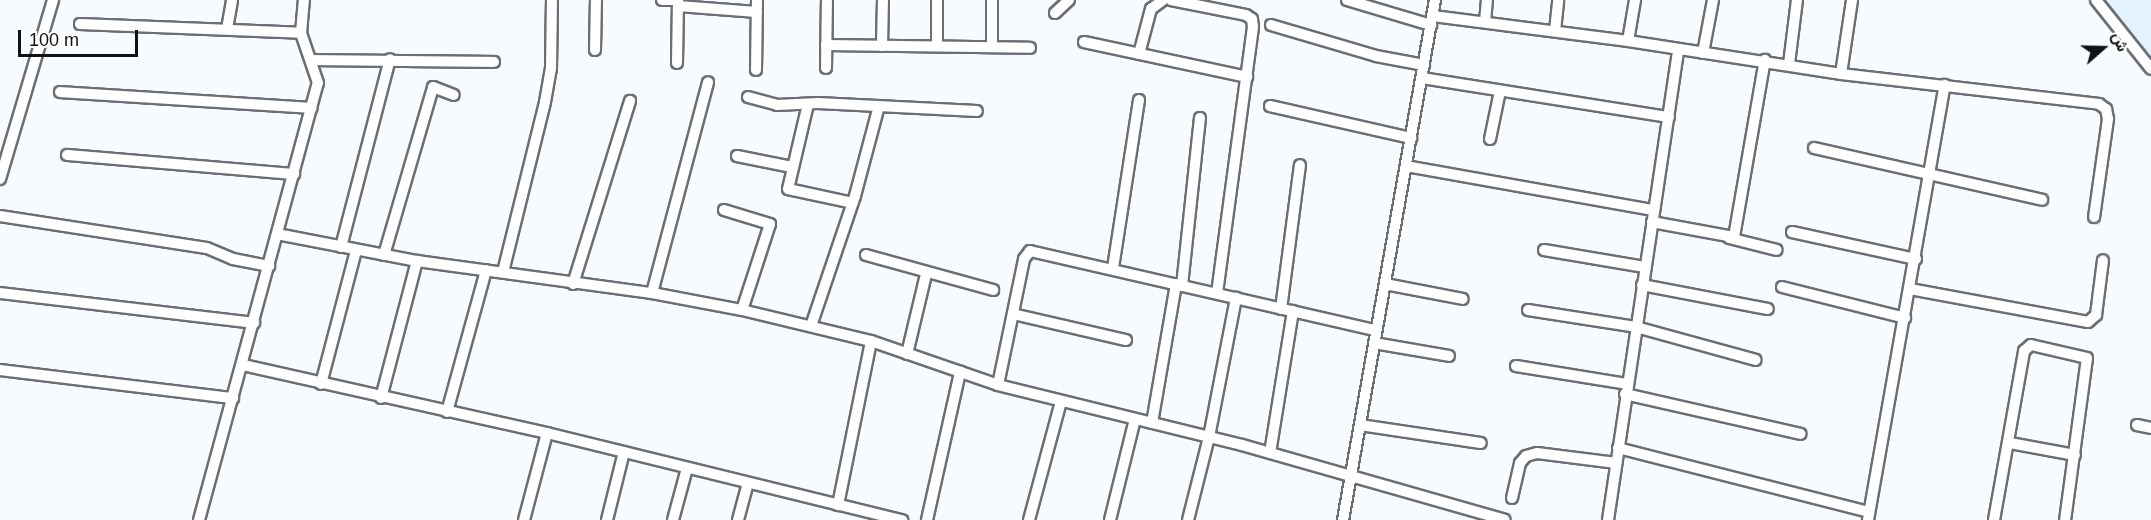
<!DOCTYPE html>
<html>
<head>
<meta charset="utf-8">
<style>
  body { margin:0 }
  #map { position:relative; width:2151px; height:520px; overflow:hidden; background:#f8fbfe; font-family:Helvetica,Vazirmatn,sans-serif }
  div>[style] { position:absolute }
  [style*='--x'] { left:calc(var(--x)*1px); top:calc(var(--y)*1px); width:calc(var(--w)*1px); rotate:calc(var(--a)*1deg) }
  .built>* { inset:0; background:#e4f2fd }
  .roads { filter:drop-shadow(2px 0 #696f75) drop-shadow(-2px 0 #696f75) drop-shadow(0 2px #696f75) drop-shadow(0 -2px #696f75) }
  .minor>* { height:10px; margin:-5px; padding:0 5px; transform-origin:5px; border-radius:5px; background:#fff }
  span { translate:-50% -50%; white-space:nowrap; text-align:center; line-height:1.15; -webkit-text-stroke:6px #fff; paint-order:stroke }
  .north { position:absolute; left:2073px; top:18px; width:60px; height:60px; -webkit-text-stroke:4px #fff; paint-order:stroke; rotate:70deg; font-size:16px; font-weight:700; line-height:24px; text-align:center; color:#101214 }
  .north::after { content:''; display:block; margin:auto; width:21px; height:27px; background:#101214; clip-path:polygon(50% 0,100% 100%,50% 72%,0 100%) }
  .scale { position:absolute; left:18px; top:30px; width:120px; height:27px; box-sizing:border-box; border:3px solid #101214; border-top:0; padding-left:8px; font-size:18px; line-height:21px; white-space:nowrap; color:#101214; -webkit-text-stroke:4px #fff; paint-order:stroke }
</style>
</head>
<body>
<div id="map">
  <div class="built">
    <i style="clip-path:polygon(2105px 0,2151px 0,2151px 61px,2135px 41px)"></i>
  </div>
  <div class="roads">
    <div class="minor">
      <i style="--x:662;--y:0;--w:16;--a:0"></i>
      <i style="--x:1171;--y:0;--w:76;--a:11.3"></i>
      <i style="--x:1246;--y:15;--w:7;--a:34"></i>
      <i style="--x:1252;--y:19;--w:8;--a:83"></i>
      <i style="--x:1253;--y:27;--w:269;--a:97.7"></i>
      <i style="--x:1347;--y:0;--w:88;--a:16.6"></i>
      <i style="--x:2096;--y:0;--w:88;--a:51.4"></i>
      <i style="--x:678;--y:6;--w:79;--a:4.3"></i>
      <i style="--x:1055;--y:13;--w:19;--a:-43"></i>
      <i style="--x:1433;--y:16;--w:197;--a:7.3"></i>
      <i style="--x:1628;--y:41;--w:216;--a:8.8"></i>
      <i style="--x:1841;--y:74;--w:260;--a:6.6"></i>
      <i style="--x:2099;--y:104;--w:9;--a:36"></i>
      <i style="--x:2106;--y:109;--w:10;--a:79"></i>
      <i style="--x:2108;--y:119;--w:99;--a:98.1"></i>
      <i style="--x:1485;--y:22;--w:22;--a:-85"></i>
      <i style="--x:80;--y:24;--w:221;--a:2.3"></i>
      <i style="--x:1271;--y:25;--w:109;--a:16.4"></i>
      <i style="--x:1376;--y:56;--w:49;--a:10.6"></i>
      <i style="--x:227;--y:29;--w:29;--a:-80"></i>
      <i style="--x:1555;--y:31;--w:31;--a:-84"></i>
      <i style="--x:1628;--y:41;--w:42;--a:-80.3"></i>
      <i style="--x:1084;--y:42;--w:167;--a:12.1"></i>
      <i style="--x:826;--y:45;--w:204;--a:0.8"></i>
      <i style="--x:882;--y:46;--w:46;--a:-88.8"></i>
      <i style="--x:937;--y:46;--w:46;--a:-90"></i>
      <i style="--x:992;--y:47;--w:47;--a:-90"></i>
      <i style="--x:595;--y:50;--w:50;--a:-88.9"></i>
      <i style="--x:1703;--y:53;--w:54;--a:-79.3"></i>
      <i style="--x:1139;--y:54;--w:47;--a:-75.1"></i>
      <i style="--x:1151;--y:9;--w:15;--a:-37"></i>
      <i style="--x:312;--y:60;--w:182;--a:0.6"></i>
      <i style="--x:677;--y:63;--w:63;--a:-89.1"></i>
      <i style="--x:1789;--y:64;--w:64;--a:-82.9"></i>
      <i style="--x:826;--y:68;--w:68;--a:-89.2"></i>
      <i style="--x:756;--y:70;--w:70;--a:-89.2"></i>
      <i style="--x:1841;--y:74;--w:75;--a:-81.5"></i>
      <i style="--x:1422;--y:78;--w:250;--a:9"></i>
      <i style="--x:60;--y:92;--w:252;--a:3.6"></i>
      <i style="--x:748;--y:97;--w:30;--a:15"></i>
      <i style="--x:777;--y:105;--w:41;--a:-2.8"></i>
      <i style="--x:818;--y:103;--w:159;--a:2.9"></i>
      <i style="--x:808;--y:104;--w:87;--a:103.2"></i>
      <i style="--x:788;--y:189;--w:66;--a:12.2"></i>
      <i style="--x:1270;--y:106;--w:145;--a:12.8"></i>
      <i style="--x:1490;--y:139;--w:49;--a:-78.2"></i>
      <i style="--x:1814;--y:148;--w:234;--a:12.8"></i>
      <i style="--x:67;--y:155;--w:228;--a:4.8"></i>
      <i style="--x:737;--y:156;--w:56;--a:11.3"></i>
      <i style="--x:1406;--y:166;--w:252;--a:10.1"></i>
      <i style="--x:0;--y:179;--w:187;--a:-73.5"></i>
      <i style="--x:724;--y:210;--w:48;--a:16.9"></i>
      <i style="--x:770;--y:224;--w:90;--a:108"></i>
      <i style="--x:0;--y:216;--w:209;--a:8.8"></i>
      <i style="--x:207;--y:248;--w:28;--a:23"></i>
      <i style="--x:233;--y:259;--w:37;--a:11"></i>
      <i style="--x:1652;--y:222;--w:83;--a:10.4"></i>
      <i style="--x:1734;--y:237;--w:180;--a:-80.1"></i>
      <i style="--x:1792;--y:232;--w:127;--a:12.3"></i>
      <i style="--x:277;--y:234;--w:143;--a:10.9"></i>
      <i style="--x:417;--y:261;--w:237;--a:7.8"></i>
      <i style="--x:652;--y:293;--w:92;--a:10.7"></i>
      <i style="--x:742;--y:310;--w:133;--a:13.5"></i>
      <i style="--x:871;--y:341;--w:134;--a:19.1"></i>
      <i style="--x:998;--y:385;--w:251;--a:13.8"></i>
      <i style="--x:1242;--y:445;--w:273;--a:15.9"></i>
      <i style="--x:1729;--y:238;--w:49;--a:14"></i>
      <i style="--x:341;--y:247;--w:194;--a:-75.4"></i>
      <i style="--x:1544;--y:250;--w:102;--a:9.6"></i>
      <i style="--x:384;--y:255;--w:175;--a:-73.7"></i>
      <i style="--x:433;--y:87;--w:22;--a:21"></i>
      <i style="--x:866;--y:255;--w:132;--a:15.4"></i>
      <i style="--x:1113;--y:268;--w:170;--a:-81.2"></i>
      <i style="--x:503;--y:272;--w:175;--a:-76.1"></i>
      <i style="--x:545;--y:102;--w:34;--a:-80"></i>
      <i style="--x:551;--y:69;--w:69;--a:-89.2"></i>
      <i style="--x:573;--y:284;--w:192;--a:-72.7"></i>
      <i style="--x:1385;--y:284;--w:79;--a:10.9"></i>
      <i style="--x:1642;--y:285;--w:128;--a:10.8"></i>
      <i style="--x:1182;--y:286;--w:169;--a:-83.9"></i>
      <i style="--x:1782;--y:287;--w:127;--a:14.1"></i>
      <i style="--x:1910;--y:289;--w:181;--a:10.5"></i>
      <i style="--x:2088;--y:322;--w:11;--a:-41"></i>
      <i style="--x:2096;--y:315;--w:55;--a:-82.7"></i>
      <i style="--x:0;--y:293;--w:256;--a:6.7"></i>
      <i style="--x:652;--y:293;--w:218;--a:-75.1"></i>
      <i style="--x:1281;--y:309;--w:145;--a:-82.5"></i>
      <i style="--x:1528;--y:310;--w:109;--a:8.9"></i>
      <i style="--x:1636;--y:327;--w:124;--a:15.4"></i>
      <i style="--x:1013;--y:314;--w:116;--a:13"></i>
      <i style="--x:811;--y:326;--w:137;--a:-71.3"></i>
      <i style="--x:855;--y:196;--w:93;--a:-75.1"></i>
      <i style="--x:1374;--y:343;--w:76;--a:9.8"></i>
      <i style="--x:907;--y:354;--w:82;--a:-76.6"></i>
      <i style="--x:243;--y:365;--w:312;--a:12.6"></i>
      <i style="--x:547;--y:433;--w:366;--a:13.8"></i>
      <i style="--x:1516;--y:366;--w:112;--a:9.2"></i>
      <i style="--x:0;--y:370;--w:235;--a:6.9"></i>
      <i style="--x:321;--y:384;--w:138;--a:-75.3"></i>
      <i style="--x:998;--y:385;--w:129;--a:-78.3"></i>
      <i style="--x:1024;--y:259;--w:10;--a:-53"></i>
      <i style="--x:1030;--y:251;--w:355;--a:12.9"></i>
      <i style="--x:1625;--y:394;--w:180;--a:12.8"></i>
      <i style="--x:381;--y:398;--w:142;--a:-75.3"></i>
      <i style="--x:447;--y:412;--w:147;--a:-74.6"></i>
      <i style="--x:1152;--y:423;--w:141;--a:-80.2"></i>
      <i style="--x:1360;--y:425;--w:122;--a:8.5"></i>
      <i style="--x:2137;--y:425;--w:14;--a:12"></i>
      <i style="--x:2010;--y:443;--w:66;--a:10.5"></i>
      <i style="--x:1618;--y:448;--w:259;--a:14.3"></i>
      <i style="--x:1270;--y:453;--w:144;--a:-80.8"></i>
      <i style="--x:1512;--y:498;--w:36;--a:-77"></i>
      <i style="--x:1520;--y:463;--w:9;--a:-49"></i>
      <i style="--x:1526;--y:456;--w:11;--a:-15"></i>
      <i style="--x:1537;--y:453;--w:80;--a:7.2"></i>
      <i style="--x:838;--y:505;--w:167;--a:-78.6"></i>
      <i style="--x:199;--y:520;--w:453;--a:-74.8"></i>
      <i style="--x:318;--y:83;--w:53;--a:-108.8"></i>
      <i style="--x:301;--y:33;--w:33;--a:-85"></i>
      <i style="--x:524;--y:520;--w:90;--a:-75.2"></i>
      <i style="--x:607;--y:520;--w:70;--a:-76"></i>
      <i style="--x:673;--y:520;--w:54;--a:-74.9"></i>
      <i style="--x:738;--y:520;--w:38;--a:-75"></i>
      <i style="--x:927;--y:520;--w:152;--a:-77.4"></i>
      <i style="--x:1029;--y:520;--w:123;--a:-74.9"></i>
      <i style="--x:1110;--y:520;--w:104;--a:-76.1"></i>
      <i style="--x:1188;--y:520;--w:86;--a:-75.8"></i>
      <i style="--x:1209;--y:437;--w:142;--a:-79"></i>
      <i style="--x:1343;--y:520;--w:528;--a:-79.97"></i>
      <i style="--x:1608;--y:520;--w:476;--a:-81.5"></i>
      <i style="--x:1868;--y:520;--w:442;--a:-80"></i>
      <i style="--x:1994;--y:520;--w:172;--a:-79.9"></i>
      <i style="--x:2024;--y:351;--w:9;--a:-41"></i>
      <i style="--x:2031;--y:345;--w:57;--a:13.1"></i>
      <i style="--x:2087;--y:358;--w:163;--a:97.7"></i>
    </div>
  </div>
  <div class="north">ش</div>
  <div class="scale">100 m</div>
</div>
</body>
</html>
